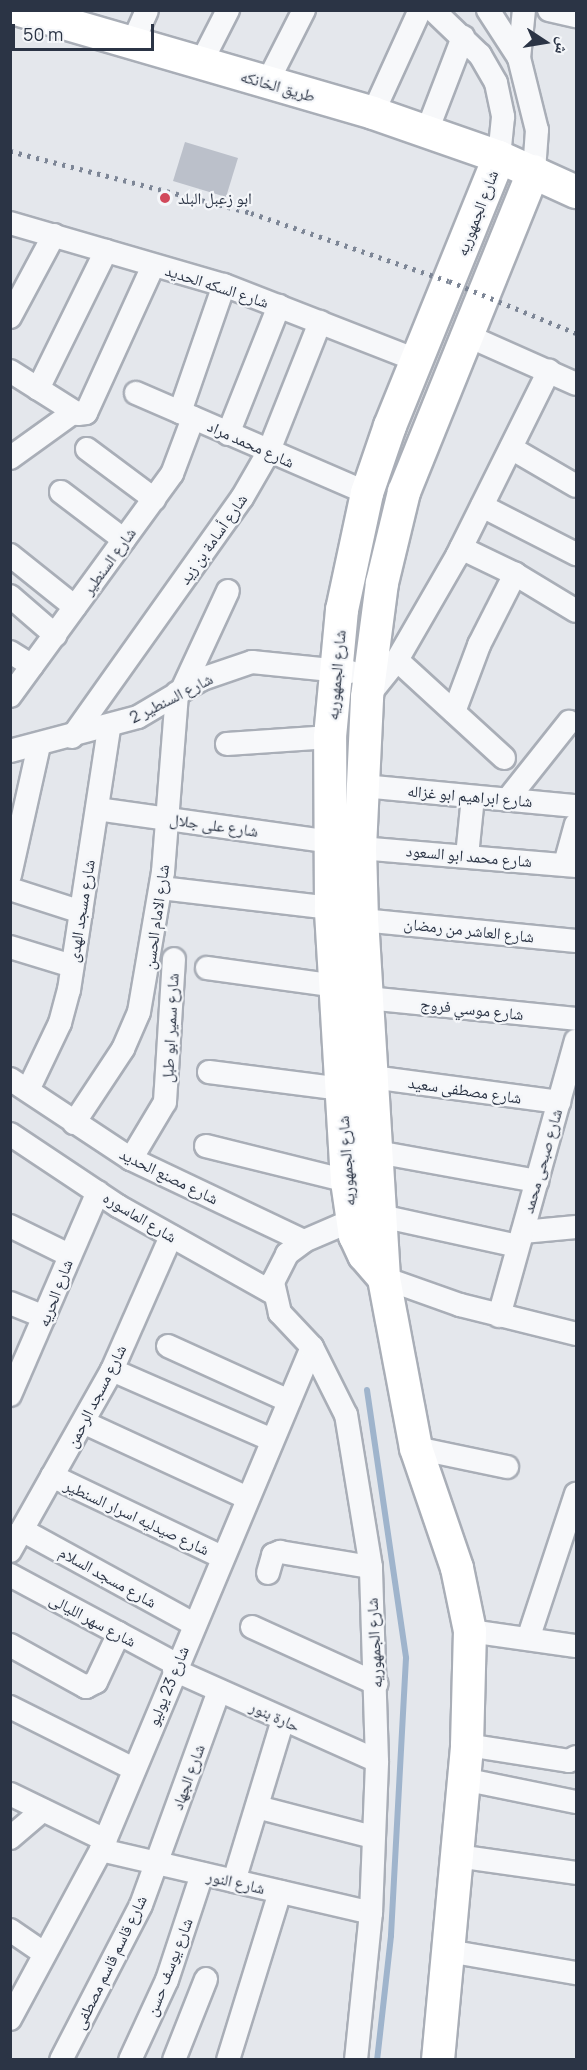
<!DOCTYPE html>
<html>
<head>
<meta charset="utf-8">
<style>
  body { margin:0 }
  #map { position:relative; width:587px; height:2070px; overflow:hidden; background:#e4e7ec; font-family:Manrope,"Noto Naskh Arabic",sans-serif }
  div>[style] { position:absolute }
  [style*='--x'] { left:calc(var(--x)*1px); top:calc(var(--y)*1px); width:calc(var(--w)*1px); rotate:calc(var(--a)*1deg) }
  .stream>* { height:6px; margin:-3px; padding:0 3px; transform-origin:3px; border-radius:3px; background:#9fb4cc }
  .building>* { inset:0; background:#bbc0ca }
  .roads { filter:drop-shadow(2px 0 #a9aeb7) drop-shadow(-2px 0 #a9aeb7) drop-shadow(0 2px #a9aeb7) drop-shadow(0 -2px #a9aeb7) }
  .minor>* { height:22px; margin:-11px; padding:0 11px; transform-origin:11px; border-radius:11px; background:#f7f8fa }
  .secondary>* { height:32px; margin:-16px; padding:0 16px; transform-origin:16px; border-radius:16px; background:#fff }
  .rail>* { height:4.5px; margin-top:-2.25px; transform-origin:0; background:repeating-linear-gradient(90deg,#7d8696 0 3px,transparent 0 9px) }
  .dots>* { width:16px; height:16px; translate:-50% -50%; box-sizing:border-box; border:3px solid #f4f6f9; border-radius:50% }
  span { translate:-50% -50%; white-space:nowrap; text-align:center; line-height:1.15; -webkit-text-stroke:4.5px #f4f6f9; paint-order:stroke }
  .street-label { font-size:16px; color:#2b3445 }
  .poi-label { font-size:16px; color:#2b3445 }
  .left { translate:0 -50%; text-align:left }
  .frame { position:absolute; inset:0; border:12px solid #2b3445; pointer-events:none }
  .north { position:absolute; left:515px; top:12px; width:60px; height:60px; -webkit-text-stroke:4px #f4f6f9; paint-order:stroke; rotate:102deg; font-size:16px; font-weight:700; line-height:24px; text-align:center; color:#2b3445 }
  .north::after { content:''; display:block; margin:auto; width:21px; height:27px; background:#2b3445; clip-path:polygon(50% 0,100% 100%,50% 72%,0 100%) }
  .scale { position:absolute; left:12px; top:24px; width:142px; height:27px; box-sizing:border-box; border:3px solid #2b3445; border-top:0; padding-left:8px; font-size:18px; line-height:21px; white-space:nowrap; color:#2b3445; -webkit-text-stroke:4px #f4f6f9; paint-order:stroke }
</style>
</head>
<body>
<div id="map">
  <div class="stream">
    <i style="--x:367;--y:1390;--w:271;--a:81.7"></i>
    <i style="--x:406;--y:1658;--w:278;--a:93.1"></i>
    <i style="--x:391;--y:1936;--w:125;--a:96.4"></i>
  </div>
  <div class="building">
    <i style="clip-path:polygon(185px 142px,238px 158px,226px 197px,173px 181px)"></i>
  </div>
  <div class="roads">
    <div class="minor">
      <i style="--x:433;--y:10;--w:65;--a:43.8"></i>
      <i style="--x:480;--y:55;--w:32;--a:60"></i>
      <i style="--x:496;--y:83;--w:35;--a:78"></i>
      <i style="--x:503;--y:117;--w:40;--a:95.7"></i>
      <i style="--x:488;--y:10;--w:57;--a:57.1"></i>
      <i style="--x:519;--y:58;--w:74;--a:76"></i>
      <i style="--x:537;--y:130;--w:41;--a:94.2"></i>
      <i style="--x:549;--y:10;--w:28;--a:13"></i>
      <i style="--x:132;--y:44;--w:37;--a:-66"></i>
      <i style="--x:519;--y:58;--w:48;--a:-84.1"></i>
      <i style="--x:200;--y:65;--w:62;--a:-63"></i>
      <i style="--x:267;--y:83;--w:82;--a:-63.1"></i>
      <i style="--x:373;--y:113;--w:113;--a:-65.5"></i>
      <i style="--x:427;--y:131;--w:101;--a:-69"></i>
      <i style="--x:10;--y:223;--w:223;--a:16.2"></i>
      <i style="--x:224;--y:285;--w:209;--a:21.3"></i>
      <i style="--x:10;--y:317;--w:93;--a:-61.8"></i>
      <i style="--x:466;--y:335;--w:120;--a:24"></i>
      <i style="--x:10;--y:371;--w:80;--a:32.3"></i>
      <i style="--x:78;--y:414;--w:8;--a:-7"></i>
      <i style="--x:86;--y:413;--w:162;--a:-65.5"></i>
      <i style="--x:38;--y:389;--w:154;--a:-63.8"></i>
      <i style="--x:136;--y:393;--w:252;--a:23.4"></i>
      <i style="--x:180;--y:412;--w:134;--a:-70.9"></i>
      <i style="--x:228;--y:434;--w:138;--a:-68.3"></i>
      <i style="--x:511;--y:448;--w:75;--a:30.3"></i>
      <i style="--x:87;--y:449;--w:84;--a:36.7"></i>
      <i style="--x:10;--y:458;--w:79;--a:-35.7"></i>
      <i style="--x:61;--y:492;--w:79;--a:37.3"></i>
      <i style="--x:482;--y:506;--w:106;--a:27.1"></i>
      <i style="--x:461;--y:548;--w:60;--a:25.7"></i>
      <i style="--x:515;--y:574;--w:71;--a:31.2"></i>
      <i style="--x:10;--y:555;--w:83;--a:38.7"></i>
      <i style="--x:10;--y:596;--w:60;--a:40.9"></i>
      <i style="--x:10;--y:652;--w:26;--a:32"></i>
      <i style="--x:397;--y:660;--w:145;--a:42.5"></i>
      <i style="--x:182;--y:690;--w:109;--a:-65.1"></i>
      <i style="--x:10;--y:696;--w:275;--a:-53.9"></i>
      <i style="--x:172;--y:474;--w:60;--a:-69.4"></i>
      <i style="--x:368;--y:696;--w:46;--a:-51.1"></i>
      <i style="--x:397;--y:660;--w:120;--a:-60"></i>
      <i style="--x:457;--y:556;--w:207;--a:-63.6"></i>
      <i style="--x:454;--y:712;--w:72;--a:-69.5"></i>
      <i style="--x:479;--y:645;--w:80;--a:-63.1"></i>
      <i style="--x:72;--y:737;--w:293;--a:-54.6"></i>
      <i style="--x:242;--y:498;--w:52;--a:-60"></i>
      <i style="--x:268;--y:453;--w:141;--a:-68.3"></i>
      <i style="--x:227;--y:744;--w:103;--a:-3.9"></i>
      <i style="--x:10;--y:751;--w:132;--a:-14.9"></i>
      <i style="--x:138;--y:717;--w:74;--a:-30.7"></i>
      <i style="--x:202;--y:679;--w:53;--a:-18.8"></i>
      <i style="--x:252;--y:662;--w:99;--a:5.8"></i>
      <i style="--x:363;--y:786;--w:214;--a:5.4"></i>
      <i style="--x:507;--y:800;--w:100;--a:-51.5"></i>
      <i style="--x:97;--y:809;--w:236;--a:8"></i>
      <i style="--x:360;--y:848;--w:217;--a:4.8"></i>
      <i style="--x:467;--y:856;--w:59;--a:-84.2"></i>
      <i style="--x:565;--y:864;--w:41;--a:-74.6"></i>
      <i style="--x:10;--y:875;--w:133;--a:-77.4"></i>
      <i style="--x:161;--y:888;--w:171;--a:6.7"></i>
      <i style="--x:10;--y:889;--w:75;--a:17.9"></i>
      <i style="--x:362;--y:920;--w:215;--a:5.6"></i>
      <i style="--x:10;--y:947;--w:65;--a:17"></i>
      <i style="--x:207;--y:968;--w:130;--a:7.9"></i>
      <i style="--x:367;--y:998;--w:210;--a:5.7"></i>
      <i style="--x:209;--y:1072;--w:134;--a:7.3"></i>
      <i style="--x:372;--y:1077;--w:189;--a:7.6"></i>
      <i style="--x:10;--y:1079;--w:145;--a:33.5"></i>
      <i style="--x:131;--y:1159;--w:191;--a:25.4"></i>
      <i style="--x:29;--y:1088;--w:72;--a:-64.5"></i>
      <i style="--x:60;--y:1023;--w:34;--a:-75"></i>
      <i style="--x:69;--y:990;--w:265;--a:-81.3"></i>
      <i style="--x:74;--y:1123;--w:89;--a:-56.5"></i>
      <i style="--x:123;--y:1049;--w:40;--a:-66.6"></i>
      <i style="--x:139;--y:1012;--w:142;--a:-80.3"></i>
      <i style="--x:163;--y:872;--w:180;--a:-85.5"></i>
      <i style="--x:10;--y:1134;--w:130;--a:33.7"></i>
      <i style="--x:118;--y:1206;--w:178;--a:29.3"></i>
      <i style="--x:206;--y:1146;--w:145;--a:13.9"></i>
      <i style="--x:377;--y:1152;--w:163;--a:10.3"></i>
      <i style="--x:131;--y:1159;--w:66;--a:-59.2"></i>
      <i style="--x:165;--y:1102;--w:143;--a:-86.4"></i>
      <i style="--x:10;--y:1226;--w:66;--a:26.2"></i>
      <i style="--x:523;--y:1232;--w:53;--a:-5.4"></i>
      <i style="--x:384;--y:1278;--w:81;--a:19.6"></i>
      <i style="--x:460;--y:1305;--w:120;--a:14"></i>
      <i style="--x:10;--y:1303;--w:37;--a:22"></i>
      <i style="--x:499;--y:1316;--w:286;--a:-74.4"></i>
      <i style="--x:168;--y:1346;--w:133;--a:24.4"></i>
      <i style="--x:112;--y:1370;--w:175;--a:23.6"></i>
      <i style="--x:10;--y:1395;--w:221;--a:-66.6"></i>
      <i style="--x:85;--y:1423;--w:179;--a:24.8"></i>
      <i style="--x:416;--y:1448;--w:93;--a:11.8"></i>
      <i style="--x:52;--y:1476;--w:188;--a:25.5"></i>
      <i style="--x:22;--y:1530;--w:196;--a:28.7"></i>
      <i style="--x:10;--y:1551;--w:208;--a:-60.6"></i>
      <i style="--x:112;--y:1370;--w:146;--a:-66.2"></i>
      <i style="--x:268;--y:1573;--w:19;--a:-74"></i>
      <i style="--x:273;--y:1555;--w:8;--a:-23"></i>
      <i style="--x:280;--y:1552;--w:92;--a:9.4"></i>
      <i style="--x:10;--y:1575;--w:188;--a:28.2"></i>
      <i style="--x:252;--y:1627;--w:137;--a:24.5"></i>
      <i style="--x:470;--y:1631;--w:107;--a:8.1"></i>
      <i style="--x:528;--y:1639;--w:153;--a:-71.7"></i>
      <i style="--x:10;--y:1645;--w:87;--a:28.9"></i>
      <i style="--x:86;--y:1687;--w:11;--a:-27"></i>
      <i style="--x:96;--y:1682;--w:54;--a:-64.9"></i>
      <i style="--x:174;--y:1670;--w:222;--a:24.1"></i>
      <i style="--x:10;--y:1707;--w:139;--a:26.6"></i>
      <i style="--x:467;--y:1745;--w:103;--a:8.9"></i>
      <i style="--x:569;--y:1761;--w:8;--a:-30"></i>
      <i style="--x:463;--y:1779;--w:115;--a:11.5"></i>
      <i style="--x:10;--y:1794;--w:106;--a:25.8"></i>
      <i style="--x:257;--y:1807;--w:120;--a:14.5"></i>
      <i style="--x:10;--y:1838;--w:43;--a:-40.3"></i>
      <i style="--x:101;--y:1850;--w:277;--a:13.1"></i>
      <i style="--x:457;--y:1856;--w:120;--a:8.1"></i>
      <i style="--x:234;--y:1881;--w:168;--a:-73.1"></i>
      <i style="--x:10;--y:1930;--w:42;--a:34.4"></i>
      <i style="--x:448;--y:1951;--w:130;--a:9.8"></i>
      <i style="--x:10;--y:2019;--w:192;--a:-61.7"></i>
      <i style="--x:101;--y:1850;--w:545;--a:-67.24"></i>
      <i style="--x:61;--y:2060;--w:174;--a:-62.7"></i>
      <i style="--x:141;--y:1905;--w:228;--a:-70"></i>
      <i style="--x:130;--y:2060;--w:88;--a:-65.2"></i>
      <i style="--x:167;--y:1980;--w:112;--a:-71.7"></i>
      <i style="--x:174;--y:2060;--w:87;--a:-68.4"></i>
      <i style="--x:228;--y:2060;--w:176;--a:-72.8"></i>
      <i style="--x:356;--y:2060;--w:148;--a:-84.2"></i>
      <i style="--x:371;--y:1913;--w:152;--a:-87.7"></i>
      <i style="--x:377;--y:1761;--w:194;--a:-91.8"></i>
      <i style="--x:371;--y:1567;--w:154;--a:-99.3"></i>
      <i style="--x:346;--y:1415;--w:76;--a:-116.6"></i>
      <i style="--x:312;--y:1347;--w:47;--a:-133.3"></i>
      <i style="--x:280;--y:1313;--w:32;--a:-103"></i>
      <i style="--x:273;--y:1282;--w:31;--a:-63"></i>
      <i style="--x:287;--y:1254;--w:21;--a:-37"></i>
      <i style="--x:304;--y:1241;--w:51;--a:-23.1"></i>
      <i style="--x:351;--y:1221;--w:30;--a:-9"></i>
      <i style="--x:381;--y:1216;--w:140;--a:12.4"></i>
    </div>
    <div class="secondary">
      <i style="--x:19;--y:10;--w:369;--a:16.2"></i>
      <i style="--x:373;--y:113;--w:133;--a:19.2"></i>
      <i style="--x:499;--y:157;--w:85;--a:24.4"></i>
      <i style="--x:384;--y:1278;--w:30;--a:-131"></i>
      <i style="--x:364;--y:1255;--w:21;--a:-115"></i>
      <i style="--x:355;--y:1236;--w:56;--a:-98.3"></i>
      <i style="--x:347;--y:1181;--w:273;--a:-93.4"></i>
      <i style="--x:331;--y:908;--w:171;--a:-90.3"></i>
      <i style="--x:330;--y:737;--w:128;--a:-84.6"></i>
      <i style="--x:342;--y:610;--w:120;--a:-77.9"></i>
      <i style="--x:367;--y:493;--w:71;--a:-71.1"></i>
      <i style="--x:390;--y:426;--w:290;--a:-67.9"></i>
      <i style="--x:438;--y:2060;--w:316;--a:-84.7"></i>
      <i style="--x:467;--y:1745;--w:114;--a:-88.5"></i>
      <i style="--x:470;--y:1631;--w:64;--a:-101.7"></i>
      <i style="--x:457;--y:1568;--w:127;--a:-108.9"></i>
      <i style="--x:416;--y:1448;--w:173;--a:-100.7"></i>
      <i style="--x:384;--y:1278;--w:359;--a:-93.5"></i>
      <i style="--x:362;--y:920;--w:72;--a:-91.6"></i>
      <i style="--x:360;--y:848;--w:151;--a:-87.3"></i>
      <i style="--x:367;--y:697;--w:115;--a:-82.5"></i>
      <i style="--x:382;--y:583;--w:94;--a:-76.4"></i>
      <i style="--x:404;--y:492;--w:346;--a:-68"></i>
    </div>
  </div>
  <div class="rail">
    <i style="--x:10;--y:151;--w:249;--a:14.4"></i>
    <i style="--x:251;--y:213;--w:209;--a:19"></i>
    <i style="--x:449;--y:281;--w:137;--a:22.3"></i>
  </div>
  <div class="dots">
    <i style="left:165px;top:198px;background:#d1495b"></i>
  </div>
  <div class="street-label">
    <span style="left:278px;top:86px;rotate:16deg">طريق الخانكه</span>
    <span style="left:477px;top:213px;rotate:-69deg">شارع الجمهوريه</span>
    <span style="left:217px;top:286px;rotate:18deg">شارع السكه الحديد</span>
    <span style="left:251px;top:444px;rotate:24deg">شارع محمد مراد</span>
    <span style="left:213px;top:539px;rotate:-55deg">شارع أسامة بن زيد</span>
    <span style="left:109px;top:561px;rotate:-54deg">شارع السنطير</span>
    <span style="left:336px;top:675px;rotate:-85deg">شارع الجمهوريه</span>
    <span style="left:171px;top:698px;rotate:-27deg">شارع السنطير 2</span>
    <span style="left:470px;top:796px;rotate:5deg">شارع ابراهيم ابو غزاله</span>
    <span style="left:214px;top:825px;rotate:8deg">شارع على جلال</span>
    <span style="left:469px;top:856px;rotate:5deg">شارع محمد ابو السعود</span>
    <span style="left:81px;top:911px;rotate:-81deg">شارع مسجد الهدى</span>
    <span style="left:156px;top:917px;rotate:-82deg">شارع الامام الحسن</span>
    <span style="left:469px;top:930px;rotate:6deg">شارع العاشر من رمضان</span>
    <span style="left:472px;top:1009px;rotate:6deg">شارع موسي فروج</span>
    <span style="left:170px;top:1028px;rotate:-87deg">شارع سمير ابو طبل</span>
    <span style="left:465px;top:1090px;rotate:8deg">شارع مصطفى سعيد</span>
    <span style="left:346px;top:1161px;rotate:-94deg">شارع الجمهوريه</span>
    <span style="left:542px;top:1161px;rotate:-74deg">شارع صبحى محمد</span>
    <span style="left:169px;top:1176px;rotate:26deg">شارع مصنع الحديد</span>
    <span style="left:140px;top:1217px;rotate:31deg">شارع الماسوره</span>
    <span style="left:55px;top:1293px;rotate:-69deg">شارع الحريه</span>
    <span style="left:96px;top:1396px;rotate:-63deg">شارع مسجد الرحمن</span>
    <span style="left:137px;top:1517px;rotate:25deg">شارع صيدليه اسرار السنطير</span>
    <span style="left:108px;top:1577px;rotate:29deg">شارع مسجد السلام</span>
    <span style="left:93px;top:1620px;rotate:28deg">شارع سهر الليالى</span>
    <span style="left:374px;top:1643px;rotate:-93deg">شارع الجمهوريه</span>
    <span style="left:168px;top:1686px;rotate:-68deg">شارع 23 يوليو</span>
    <span style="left:275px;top:1716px;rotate:24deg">حارة بنور</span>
    <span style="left:188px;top:1777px;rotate:-70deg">شارع الجهاد</span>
    <span style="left:236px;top:1882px;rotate:13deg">شارع النور</span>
    <span style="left:110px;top:1962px;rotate:-64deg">شارع قاسم قاسم مصطفى</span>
    <span style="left:169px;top:1967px;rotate:-69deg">شارع يوسف حسن</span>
  </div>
  <div class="poi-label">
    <span class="left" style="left:178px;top:198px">ابو زعبل البلد</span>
  </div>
  <div class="frame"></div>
  <div class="north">ش</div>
  <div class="scale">50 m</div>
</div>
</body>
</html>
